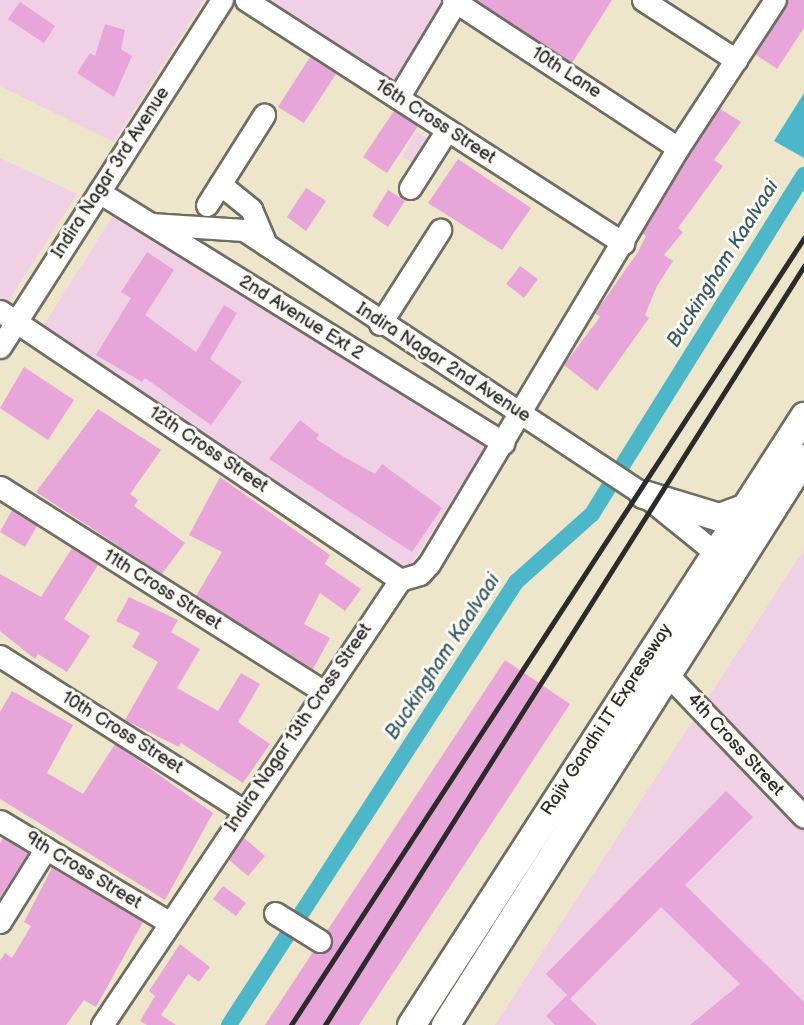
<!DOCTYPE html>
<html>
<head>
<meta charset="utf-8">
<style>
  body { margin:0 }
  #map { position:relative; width:804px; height:1025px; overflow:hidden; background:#eee6ca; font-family:"Balsamiq Sans",sans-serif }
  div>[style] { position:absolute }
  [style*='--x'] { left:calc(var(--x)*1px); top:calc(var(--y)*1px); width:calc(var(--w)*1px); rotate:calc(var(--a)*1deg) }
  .built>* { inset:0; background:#f0d0e5 }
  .water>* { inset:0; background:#4db7ca }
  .canal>* { height:16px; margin:-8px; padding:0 8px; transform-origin:8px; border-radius:8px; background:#4db7ca }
  .building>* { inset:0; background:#e8a5da }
  .roads { filter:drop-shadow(2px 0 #6f6c63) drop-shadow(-2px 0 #6f6c63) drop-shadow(0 2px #6f6c63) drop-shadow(0 -2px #6f6c63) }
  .minor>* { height:21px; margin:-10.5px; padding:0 10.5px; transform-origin:10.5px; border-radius:10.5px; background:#fff }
  .major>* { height:27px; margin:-13.5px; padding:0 13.5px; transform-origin:13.5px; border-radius:13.5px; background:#fff }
  .rail>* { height:4.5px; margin:-2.25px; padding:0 2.25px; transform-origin:2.25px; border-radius:2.25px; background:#2b2b2b }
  span { translate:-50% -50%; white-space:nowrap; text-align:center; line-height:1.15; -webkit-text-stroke:6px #fdfcf7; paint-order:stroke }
  .street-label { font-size:18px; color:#2b2b2b }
  .water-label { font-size:20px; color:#375c63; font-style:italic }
</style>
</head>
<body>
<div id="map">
  <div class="built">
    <i style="clip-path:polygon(0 0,204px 0,114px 142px,0 86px)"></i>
    <i style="clip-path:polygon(254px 0,440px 0,444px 2px,391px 86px)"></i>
    <i style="clip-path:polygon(416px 132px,444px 147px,430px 173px,402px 157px)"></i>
    <i style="clip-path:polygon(0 158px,77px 194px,0 314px)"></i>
    <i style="clip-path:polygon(116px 211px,489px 441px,404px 576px,37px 336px)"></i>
    <i style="clip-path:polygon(804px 550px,804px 1025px,495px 1025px)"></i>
  </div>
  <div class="water">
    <i style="clip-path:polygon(804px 93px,804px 158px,774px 141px)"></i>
  </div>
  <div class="canal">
    <i style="--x:229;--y:1025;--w:528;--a:-57.06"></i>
    <i style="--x:516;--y:582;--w:102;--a:-41.8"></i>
    <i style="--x:592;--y:514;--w:400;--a:-58"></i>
  </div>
  <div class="building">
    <i style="clip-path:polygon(476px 0,612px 0,572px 63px)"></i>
    <i style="clip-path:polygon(788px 0,804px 0,804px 28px,777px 69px,755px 54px)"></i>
    <i style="clip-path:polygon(20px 2px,55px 26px,44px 43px,8px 19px)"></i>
    <i style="clip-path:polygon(105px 24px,125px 30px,121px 49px,132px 56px,114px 97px,77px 73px,90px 53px,95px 56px)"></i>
    <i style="clip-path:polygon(310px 57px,336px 74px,304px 123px,278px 107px)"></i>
    <i style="clip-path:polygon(719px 108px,741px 122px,714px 160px,723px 166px,678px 228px,683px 232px,664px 255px,673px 261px,657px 286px,645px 315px,649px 318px,597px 391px,564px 365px,600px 317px,595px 313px,638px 252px,646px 236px,642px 233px)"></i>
    <i style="clip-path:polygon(394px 111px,418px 126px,387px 173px,363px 157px)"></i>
    <i style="clip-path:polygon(458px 159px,531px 208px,502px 250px,428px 203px)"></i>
    <i style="clip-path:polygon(306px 188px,326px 201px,306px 231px,287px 217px)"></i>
    <i style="clip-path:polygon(388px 190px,405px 201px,388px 227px,372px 216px)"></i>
    <i style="clip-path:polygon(147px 252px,174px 270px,145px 315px,196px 352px,224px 305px,237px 313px,210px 359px,242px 382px,211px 425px,145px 378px,142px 382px,96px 355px,131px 298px,121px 292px)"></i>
    <i style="clip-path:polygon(520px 266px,538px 279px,524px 298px,506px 284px)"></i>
    <i style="clip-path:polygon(24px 367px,74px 400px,48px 440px,0 408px)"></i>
    <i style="clip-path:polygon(98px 409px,161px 450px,130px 494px,138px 500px,134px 506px,185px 543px,162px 574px,36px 492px)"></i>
    <i style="clip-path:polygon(300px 420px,319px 435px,316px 439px,344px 457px,375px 474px,382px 464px,442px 508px,412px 552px,269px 459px)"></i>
    <i style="clip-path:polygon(220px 477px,330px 555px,325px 564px,361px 589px,345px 611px,320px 593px,304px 624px,330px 638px,313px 669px,196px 596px,222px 552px,189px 535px)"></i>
    <i style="clip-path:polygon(12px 510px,37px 526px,25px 547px,0 532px)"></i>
    <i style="clip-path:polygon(72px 548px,98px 565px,64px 619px,90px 636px,67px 672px,38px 654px,35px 659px,0 631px,0 574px,41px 597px)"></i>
    <i style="clip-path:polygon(129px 597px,178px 620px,171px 632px,200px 649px,177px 688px,218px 711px,241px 673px,260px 684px,238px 722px,270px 744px,243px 783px,181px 743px,179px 747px,125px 720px,158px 662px,132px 647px,140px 633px,116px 621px)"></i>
    <i style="clip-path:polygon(505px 660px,570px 704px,359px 1025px,265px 1025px,313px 952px,330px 948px,327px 931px)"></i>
    <i style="clip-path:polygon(12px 691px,73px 725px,47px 773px,83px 794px,115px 744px,213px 813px,165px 900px,0 799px,0 712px)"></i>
    <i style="clip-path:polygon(726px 791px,753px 817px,685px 885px,804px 1002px,804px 1025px,690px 1025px,740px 984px,661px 907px,570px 999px,597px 1025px,555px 1025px,546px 1016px,567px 995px,546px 974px)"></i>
    <i style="clip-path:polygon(243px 837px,265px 856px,248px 876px,228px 859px)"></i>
    <i style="clip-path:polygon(3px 838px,28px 853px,0 898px,0 844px)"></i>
    <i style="clip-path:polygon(52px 868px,143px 922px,96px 1007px,84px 1000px,66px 1025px,0 1025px,0 961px,5px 953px,12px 958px,31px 926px,24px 922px)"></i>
    <i style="clip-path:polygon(223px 886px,246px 903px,236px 916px,213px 899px)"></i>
    <i style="clip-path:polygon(180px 944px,210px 967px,199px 982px,188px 974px,161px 1015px,176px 1025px,147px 1025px,140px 1021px,155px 996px,149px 991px)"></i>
  </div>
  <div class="roads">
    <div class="minor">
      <i style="--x:246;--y:0;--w:449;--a:32.8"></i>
      <i style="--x:453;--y:0;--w:269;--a:33.3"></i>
      <i style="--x:643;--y:0;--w:111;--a:32.8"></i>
      <i style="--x:398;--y:98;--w:114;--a:-59"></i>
      <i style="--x:220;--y:184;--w:40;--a:39"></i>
      <i style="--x:251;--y:209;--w:39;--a:67"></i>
      <i style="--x:410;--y:188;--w:69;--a:-57.5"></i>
      <i style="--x:99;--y:192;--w:476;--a:31.8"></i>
      <i style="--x:207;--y:205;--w:107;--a:-57.7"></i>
      <i style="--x:151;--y:224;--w:93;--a:3.7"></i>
      <i style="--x:244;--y:230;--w:478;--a:33.5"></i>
      <i style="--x:643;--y:494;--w:108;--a:39"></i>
      <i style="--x:0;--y:311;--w:482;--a:33.9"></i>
      <i style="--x:380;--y:324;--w:112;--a:-57.4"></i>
      <i style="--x:0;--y:347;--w:412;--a:-57.4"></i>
      <i style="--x:0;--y:487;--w:383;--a:32.3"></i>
      <i style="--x:0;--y:656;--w:288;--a:32.4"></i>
      <i style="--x:666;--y:673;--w:199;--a:46.2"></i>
      <i style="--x:0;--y:821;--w:195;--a:30.9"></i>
      <i style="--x:275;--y:913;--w:53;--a:31.9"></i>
      <i style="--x:0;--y:922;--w:87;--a:-58.1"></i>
      <i style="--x:102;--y:1025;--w:536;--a:-56.19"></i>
      <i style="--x:400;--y:580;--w:21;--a:-17"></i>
      <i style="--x:420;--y:574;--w:13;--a:-48"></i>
      <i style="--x:429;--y:564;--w:485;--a:-59.1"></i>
      <i style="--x:678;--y:148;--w:177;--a:-56.8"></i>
    </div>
    <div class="major">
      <i style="--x:643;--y:494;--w:79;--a:16.8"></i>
      <i style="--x:719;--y:517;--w:27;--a:-20"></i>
      <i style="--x:411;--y:1025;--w:725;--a:-57.17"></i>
      <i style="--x:445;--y:1025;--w:671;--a:-57.66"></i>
    </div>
  </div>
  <div class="rail">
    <i style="--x:291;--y:1025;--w:939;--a:-56.9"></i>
    <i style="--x:325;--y:1025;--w:898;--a:-57.74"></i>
  </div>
  <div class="street-label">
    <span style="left:566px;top:73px;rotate:33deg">10th Lane</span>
    <span style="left:435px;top:122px;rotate:33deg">16th Cross Street</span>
    <span style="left:111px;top:173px;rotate:-57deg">Indira Nagar 3rd Avenue</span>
    <span style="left:301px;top:318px;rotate:32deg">2nd Avenue Ext 2</span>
    <span style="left:443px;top:363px;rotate:33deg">Indira Nagar 2nd Avenue</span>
    <span style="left:208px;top:450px;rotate:34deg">12th Cross Street</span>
    <span style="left:162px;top:590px;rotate:32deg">11th Cross Street</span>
    <span style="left:607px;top:720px;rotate:-57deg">Rajiv Gandhi IT Expressway</span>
    <span style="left:299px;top:728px;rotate:-56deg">Indira Nagar 13th Cross Street</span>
    <span style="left:122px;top:733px;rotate:32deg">10th Cross Street</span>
    <span style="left:735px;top:745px;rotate:47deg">4th Cross Street</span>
    <span style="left:83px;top:871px;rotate:31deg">9th Cross Street</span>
  </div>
  <div class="water-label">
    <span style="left:723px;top:264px;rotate:-58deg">Buckingham Kaalvaai</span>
    <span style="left:443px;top:657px;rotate:-57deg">Buckingham Kaalvaai</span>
  </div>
</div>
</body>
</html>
